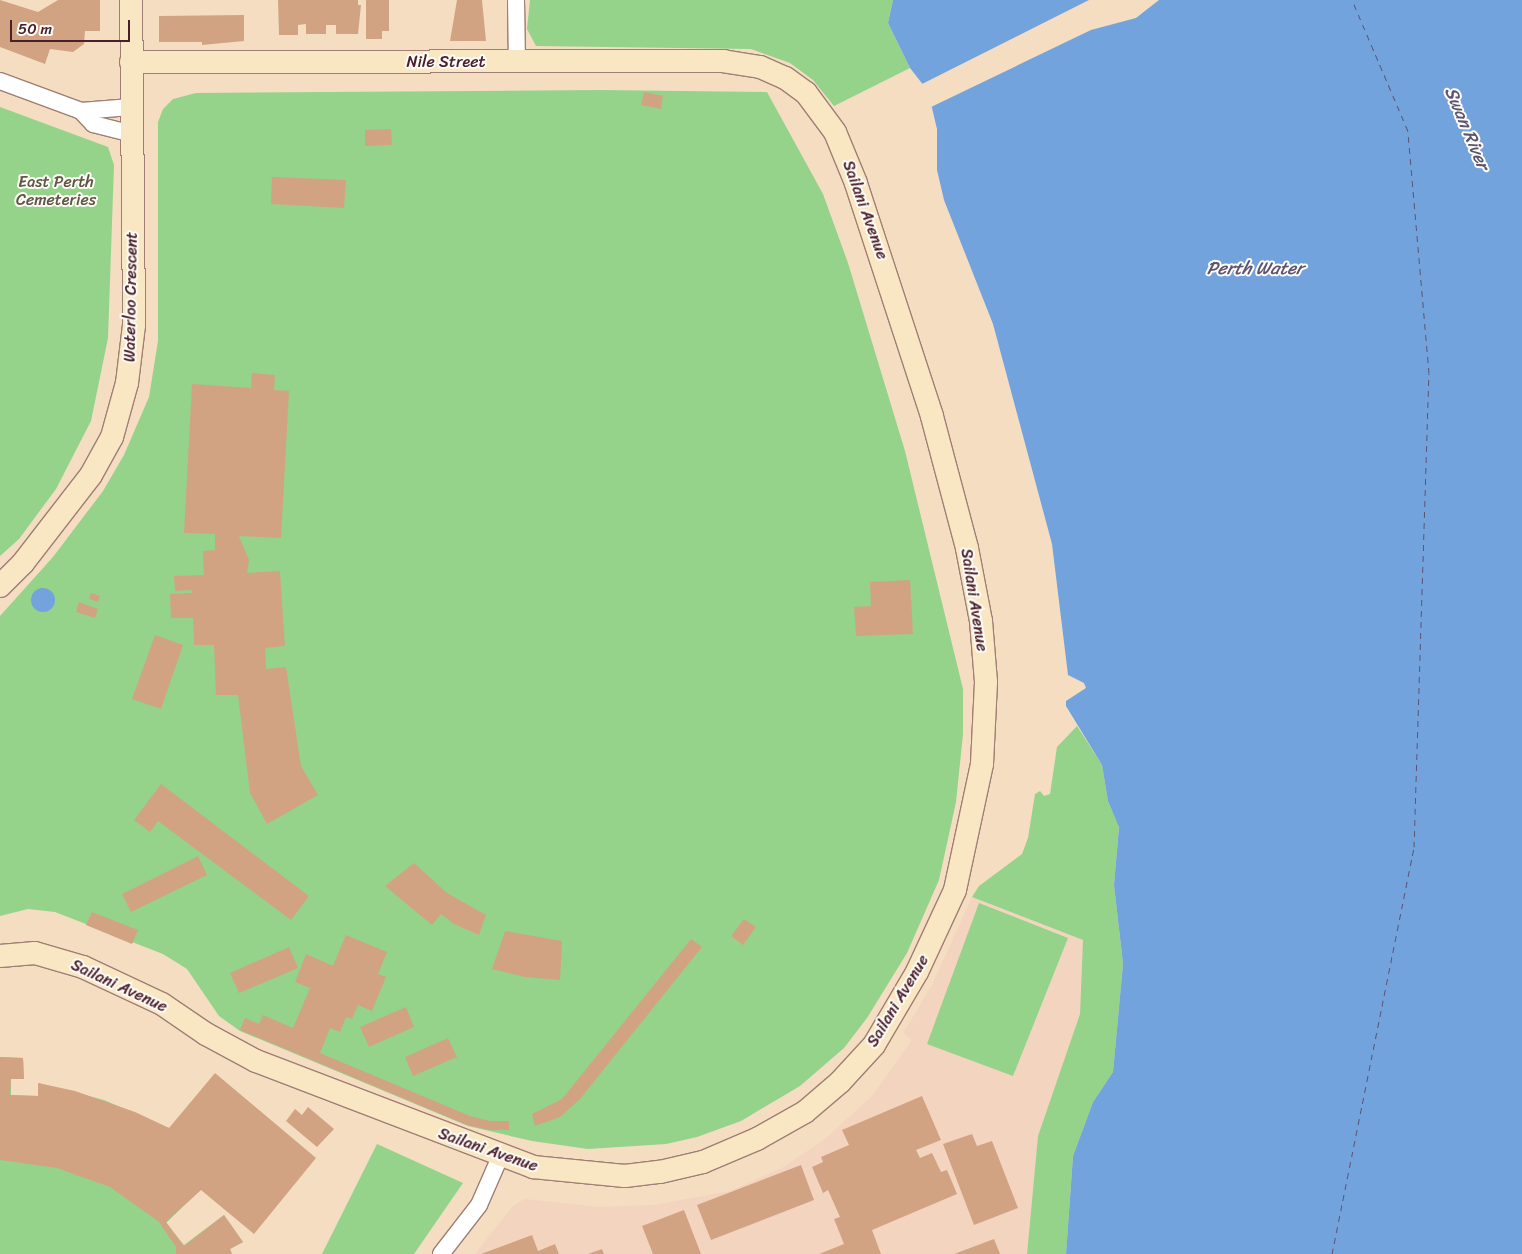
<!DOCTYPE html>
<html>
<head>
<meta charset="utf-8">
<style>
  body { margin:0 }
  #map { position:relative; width:1522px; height:1254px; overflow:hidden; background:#f4ddc1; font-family:Sriracha,sans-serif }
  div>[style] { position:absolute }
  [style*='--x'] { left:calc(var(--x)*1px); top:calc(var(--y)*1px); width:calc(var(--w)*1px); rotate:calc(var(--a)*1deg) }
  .built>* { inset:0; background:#f3d4bf }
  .green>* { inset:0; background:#94d389 }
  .water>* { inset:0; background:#73a3dd }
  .round { border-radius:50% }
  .pier>* { inset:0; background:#f4ddc1 }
  .ferry>* { height:1px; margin-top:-0.5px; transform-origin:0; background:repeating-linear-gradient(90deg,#5a5472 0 6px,transparent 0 11px) }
  .building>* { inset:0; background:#d2a383 }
  .roads { filter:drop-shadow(1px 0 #9f7e76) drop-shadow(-1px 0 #9f7e76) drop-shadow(0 1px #9f7e76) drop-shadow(0 -1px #9f7e76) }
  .street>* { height:16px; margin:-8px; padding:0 8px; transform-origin:8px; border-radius:8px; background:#fff }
  .secondary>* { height:22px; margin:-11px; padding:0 11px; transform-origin:11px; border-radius:11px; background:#f9e7c3 }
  span { translate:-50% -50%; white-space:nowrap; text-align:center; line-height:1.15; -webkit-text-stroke:4px #fdfcf7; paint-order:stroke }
  .street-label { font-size:16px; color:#4a1f2b }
  .park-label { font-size:16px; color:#605547 }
  .water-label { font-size:18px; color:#5a5472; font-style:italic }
  .scale { position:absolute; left:10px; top:20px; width:120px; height:22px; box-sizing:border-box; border:2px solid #4a1f2b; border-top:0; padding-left:6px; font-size:15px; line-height:18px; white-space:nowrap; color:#4a1f2b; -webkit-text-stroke:4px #fdfcf7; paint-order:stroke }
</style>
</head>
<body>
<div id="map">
  <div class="built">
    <i style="clip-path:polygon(972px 897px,1083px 940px,1080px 1014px,1038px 1136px,1027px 1254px,475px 1254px,513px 1206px,525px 1199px,598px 1207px,654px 1205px,730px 1191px,780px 1169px,824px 1140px,872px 1096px,912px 1040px,903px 1033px,932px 985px)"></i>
  </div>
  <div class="green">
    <i style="clip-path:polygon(530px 0,893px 0,888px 23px,910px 68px,834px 106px,813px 80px,790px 63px,751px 49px,536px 46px,527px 29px)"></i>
    <i style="clip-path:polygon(600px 90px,767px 92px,823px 194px,848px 263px,905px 451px,963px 689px,963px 734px,956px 802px,939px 880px,907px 953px,867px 1018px,844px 1048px,800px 1086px,741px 1121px,697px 1137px,666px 1144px,588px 1149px,532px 1141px,468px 1126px,240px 1031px,219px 1016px,187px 969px,163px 954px,55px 912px,28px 909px,0 916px,0 616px,53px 557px,103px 491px,124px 455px,149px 397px,158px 341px,158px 122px,163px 109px,173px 99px,196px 93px)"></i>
    <i style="clip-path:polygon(0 107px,108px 147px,114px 165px,108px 338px,91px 421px,56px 489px,19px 539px,0 556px)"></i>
    <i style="clip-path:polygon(1077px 726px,1102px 765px,1108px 801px,1119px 826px,1114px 885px,1123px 964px,1113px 1072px,1093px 1102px,1073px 1156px,1066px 1254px,1027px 1254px,1038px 1136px,1080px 1014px,1083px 940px,972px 897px,979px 886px,1022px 854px,1028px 838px,1035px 794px,1040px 791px,1044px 796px,1050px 794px,1057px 747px)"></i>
    <i style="clip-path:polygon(979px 903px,1068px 938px,1013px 1076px,927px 1044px)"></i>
    <i style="clip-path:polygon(0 1057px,23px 1058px,24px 1079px,11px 1079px,11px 1095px,38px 1096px,38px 1083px,104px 1100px,169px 1128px,223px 1168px,166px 1223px,184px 1245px,224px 1215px,243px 1242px,230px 1249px,232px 1254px,0 1254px)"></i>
    <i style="clip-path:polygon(377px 1144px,463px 1183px,414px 1254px,322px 1254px)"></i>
  </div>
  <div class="water">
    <i style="clip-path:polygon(893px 0,1522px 0,1522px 1254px,1066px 1254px,1073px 1156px,1093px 1102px,1113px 1072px,1123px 964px,1114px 885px,1119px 827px,1108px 801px,1102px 765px,1066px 706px,1066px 701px,1086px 688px,1084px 683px,1068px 675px,1052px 544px,993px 324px,944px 200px,937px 170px,937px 129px,928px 91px,910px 68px,888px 23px)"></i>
    <i class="round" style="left:31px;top:588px;width:24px;height:24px"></i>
  </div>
  <div class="pier">
    <i style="clip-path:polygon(1089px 0,1159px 0,1136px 18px,1091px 30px,929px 108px,920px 85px)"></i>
  </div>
  <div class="ferry">
    <i style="--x:1332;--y:1254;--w:415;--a:-78.6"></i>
    <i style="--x:1414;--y:847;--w:474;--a:-88.2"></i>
    <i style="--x:1429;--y:373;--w:243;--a:-95"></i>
    <i style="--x:1408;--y:131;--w:142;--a:-113.1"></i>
  </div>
  <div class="building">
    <i style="clip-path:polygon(0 0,38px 12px,58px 0,100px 0,100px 31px,85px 31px,84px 44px,73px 52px,50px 49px,45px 64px,0 47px)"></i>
    <i style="clip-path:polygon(278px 0,358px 0,358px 5px,361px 5px,358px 34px,336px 34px,336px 25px,326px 25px,326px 34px,306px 34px,306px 24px,298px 25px,298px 35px,279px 35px)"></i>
    <i style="clip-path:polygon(366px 0,389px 0,389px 31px,382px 31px,382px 39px,366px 39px)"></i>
    <i style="clip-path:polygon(457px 0,482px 0,486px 41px,450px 41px)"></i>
    <i style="clip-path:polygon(244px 15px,244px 41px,202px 45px,202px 42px,159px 42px,159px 16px)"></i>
    <i style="clip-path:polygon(644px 92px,663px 96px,661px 109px,641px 105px)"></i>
    <i style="clip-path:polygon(391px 129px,392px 145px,365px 146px,365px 130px)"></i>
    <i style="clip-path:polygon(272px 177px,346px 180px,344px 208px,271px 204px)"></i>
    <i style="clip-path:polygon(252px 373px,275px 375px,274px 390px,289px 391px,281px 538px,239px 536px,249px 560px,247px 573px,280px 571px,285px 646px,265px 648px,266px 669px,286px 667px,301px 766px,318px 795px,267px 824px,250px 793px,238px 695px,216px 695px,214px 645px,194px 645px,193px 618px,171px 618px,170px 594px,192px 593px,192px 590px,175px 591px,174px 576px,204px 575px,203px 551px,215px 550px,215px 534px,184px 533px,192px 384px,251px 388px)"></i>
    <i style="clip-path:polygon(910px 580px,913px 634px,856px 636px,854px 607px,871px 606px,870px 582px)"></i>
    <i style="clip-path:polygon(91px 593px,100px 596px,98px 602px,89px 599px)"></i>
    <i style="clip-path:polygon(79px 602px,98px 609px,95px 618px,76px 612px)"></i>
    <i style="clip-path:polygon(155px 635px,183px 645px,161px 709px,132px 699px)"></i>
    <i style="clip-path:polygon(161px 784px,309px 896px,291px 920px,158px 821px,150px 832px,134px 820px)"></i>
    <i style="clip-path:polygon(198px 856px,207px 875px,131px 912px,122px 894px)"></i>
    <i style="clip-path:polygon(414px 863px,447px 893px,486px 915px,479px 935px,454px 924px,441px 914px,432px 925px,385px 886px)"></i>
    <i style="clip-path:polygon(92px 912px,138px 930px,132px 944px,86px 925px)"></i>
    <i style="clip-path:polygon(744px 919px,756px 927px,743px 945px,731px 936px)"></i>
    <i style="clip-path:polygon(505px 931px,562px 941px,560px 980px,525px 977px,492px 969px)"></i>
    <i style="clip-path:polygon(346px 935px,387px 952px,378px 974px,386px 977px,372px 1011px,358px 1005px,352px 1019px,346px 1017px,340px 1032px,330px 1028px,320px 1053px,470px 1116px,490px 1121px,509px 1121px,509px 1130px,489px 1130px,467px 1125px,240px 1030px,245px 1018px,259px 1024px,263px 1015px,293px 1028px,310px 988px,295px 982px,306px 954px,333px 966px)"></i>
    <i style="clip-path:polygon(691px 939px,702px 947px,580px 1099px,560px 1117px,535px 1126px,532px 1114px,562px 1099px)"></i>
    <i style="clip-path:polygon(289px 947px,298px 968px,239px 993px,230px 973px)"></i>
    <i style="clip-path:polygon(406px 1007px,414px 1027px,369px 1047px,360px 1027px)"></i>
    <i style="clip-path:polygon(448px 1038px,457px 1057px,413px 1076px,405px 1057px)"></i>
    <i style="clip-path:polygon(0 1057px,23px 1058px,24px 1079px,11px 1079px,10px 1095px,38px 1096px,38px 1083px,75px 1091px,135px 1112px,169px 1128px,215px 1073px,316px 1158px,254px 1234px,201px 1190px,166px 1222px,184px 1246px,224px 1215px,243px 1242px,230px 1249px,232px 1254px,176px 1254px,176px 1247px,159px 1222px,110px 1187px,57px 1168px,0 1160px)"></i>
    <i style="clip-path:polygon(922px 1096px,941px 1140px,916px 1150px,920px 1158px,932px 1153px,941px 1172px,947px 1170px,957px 1194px,872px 1230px,881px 1254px,819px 1254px,844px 1244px,834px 1219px,840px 1217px,828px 1190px,823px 1193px,812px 1167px,823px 1162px,821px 1157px,849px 1145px,842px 1130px)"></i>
    <i style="clip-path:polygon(308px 1107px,334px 1129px,317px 1147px,286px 1121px,295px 1109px,302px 1115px)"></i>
    <i style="clip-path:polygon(972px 1134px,977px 1146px,992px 1141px,1018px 1208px,974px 1225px,943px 1144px)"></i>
    <i style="clip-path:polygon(801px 1165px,814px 1200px,711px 1240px,697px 1205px)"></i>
    <i style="clip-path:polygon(684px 1210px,701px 1254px,653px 1254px,642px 1226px)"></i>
    <i style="clip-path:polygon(532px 1235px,538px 1251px,555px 1244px,559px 1254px,481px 1254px)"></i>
    <i style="clip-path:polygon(994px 1239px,1000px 1254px,954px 1254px)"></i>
    <i style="clip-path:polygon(602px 1249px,604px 1254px,588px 1254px)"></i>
  </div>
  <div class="roads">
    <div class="street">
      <i style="--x:516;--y:0;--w:62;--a:89.1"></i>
      <i style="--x:0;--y:81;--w:86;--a:20.3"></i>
      <i style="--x:81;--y:111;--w:18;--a:47"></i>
      <i style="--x:93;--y:124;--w:41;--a:14"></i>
      <i style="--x:81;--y:111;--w:50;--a:-4.6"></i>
      <i style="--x:441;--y:1254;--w:62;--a:-52.2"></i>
      <i style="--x:479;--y:1205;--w:52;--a:-66.4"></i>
    </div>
    <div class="secondary">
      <i style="--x:0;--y:586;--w:33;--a:-45"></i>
      <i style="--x:23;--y:563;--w:111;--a:-52.3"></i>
      <i style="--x:91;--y:475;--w:43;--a:-61.1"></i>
      <i style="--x:112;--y:437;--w:56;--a:-74.5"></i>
      <i style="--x:127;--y:383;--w:58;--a:-83.1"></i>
      <i style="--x:134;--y:325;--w:325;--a:-90.5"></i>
      <i style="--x:0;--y:956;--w:35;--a:-5"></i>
      <i style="--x:35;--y:953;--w:50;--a:16.3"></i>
      <i style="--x:83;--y:967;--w:87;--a:25.1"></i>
      <i style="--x:162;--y:1004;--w:53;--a:34.3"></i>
      <i style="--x:206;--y:1034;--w:57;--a:28.4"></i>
      <i style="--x:256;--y:1061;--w:297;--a:20.9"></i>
      <i style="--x:533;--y:1167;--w:92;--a:5.6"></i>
      <i style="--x:625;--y:1176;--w:35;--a:-7"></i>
      <i style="--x:660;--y:1172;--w:44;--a:-13.1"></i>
      <i style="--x:703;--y:1162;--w:59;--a:-23.1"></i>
      <i style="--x:757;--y:1139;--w:55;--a:-29.4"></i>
      <i style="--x:805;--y:1112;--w:46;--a:-40.6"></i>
      <i style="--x:840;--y:1082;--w:50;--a:-47.4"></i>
      <i style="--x:874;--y:1045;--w:85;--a:-59.5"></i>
      <i style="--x:917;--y:972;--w:90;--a:-65.1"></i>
      <i style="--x:955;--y:890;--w:129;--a:-77.9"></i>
      <i style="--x:982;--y:764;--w:82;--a:-87.2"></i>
      <i style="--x:986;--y:682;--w:61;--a:-94.7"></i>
      <i style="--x:981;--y:621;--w:74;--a:-100.9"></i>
      <i style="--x:967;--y:548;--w:137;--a:-104.9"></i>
      <i style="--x:932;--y:416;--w:245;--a:-108.1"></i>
      <i style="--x:856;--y:183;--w:55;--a:-112.4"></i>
      <i style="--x:835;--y:132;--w:49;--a:-126.6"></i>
      <i style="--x:806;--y:93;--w:26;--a:-144"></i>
      <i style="--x:785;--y:78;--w:27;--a:-156"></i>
      <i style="--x:760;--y:67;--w:36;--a:-171"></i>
      <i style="--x:724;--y:61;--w:593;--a:179.9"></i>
    </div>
  </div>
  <div class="street-label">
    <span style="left:446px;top:62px">Nile Street</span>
    <span style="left:865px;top:210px;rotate:70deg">Sailani Avenue</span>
    <span style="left:131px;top:297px;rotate:-89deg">Waterloo Crescent</span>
    <span style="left:974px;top:600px;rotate:81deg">Sailani Avenue</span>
    <span style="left:119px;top:986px;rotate:25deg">Sailani Avenue</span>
    <span style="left:898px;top:1001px;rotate:-59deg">Sailani Avenue</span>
    <span style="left:488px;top:1150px;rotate:19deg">Sailani Avenue</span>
  </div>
  <div class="park-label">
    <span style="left:56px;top:191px">East Perth<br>Cemeteries</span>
  </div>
  <div class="water-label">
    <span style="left:1467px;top:128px;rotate:67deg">Swan River</span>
    <span style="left:1255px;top:268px">Perth Water</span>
  </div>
  <div class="scale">50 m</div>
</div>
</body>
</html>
